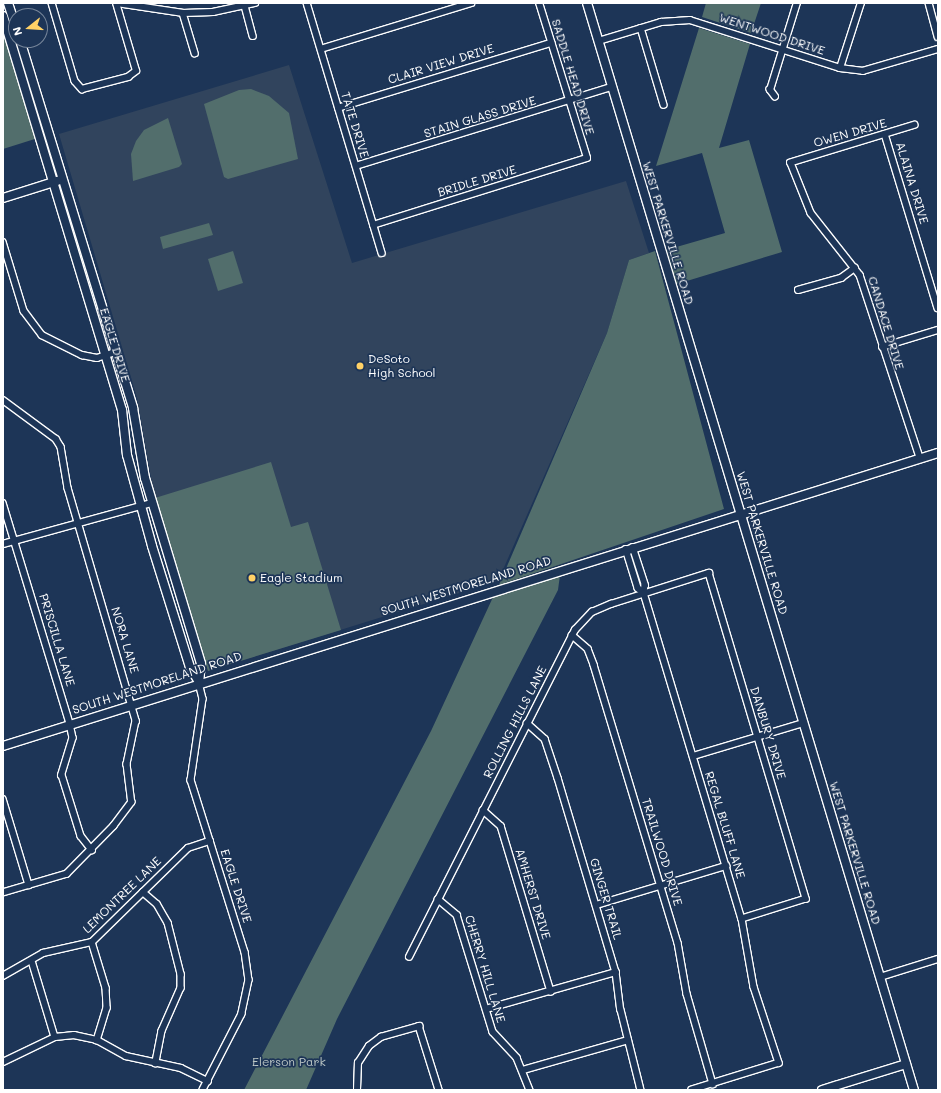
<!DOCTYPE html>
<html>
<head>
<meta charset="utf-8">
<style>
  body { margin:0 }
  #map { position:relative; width:941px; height:1093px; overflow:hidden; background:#1d3557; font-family:Mali,sans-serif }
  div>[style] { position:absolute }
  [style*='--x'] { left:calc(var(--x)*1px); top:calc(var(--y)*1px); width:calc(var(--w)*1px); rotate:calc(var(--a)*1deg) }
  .built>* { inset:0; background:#31445d }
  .green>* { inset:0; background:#526e6c }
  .roads { filter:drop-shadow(1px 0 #fff) drop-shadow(-1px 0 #fff) drop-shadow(0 1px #fff) drop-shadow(0 -1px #fff) }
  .street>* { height:5.5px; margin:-2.75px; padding:0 2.75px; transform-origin:2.75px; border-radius:2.75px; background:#1d3557 }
  .secondary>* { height:8px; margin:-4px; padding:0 4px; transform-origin:4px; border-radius:4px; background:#1d3557 }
  .dots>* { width:11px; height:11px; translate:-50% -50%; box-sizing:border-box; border:2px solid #1d3557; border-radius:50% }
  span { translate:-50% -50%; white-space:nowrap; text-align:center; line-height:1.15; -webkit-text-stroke:3.5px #1d3557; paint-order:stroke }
  .street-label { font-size:12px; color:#fff }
  .poi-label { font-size:12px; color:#fff }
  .left { translate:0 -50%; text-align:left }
  .park-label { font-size:12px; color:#bac5c4 }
  .frame { position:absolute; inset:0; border:4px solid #fff; pointer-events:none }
  .north { position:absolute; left:8px; top:8px; width:40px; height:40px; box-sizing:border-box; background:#1d3557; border:1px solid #77869a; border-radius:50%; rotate:253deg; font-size:11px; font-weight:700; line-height:16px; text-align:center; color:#fff }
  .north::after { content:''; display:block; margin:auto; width:14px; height:18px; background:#ffd166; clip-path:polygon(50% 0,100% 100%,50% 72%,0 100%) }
</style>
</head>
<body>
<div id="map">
  <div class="built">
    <i style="clip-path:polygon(289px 65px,352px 263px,626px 181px,649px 253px,629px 260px,607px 333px,498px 581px,208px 671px,154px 495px,137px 398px,59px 134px)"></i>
  </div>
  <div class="green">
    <i style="clip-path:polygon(706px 3px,761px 3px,751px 33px,702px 17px)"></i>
    <i style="clip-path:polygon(3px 23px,38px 138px,3px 149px)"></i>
    <i style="clip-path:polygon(699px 28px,750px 44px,719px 148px,749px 140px,782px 252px,677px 284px,666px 250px,725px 233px,702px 153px,656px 166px)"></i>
    <i style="clip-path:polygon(251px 89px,269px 96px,289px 113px,298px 159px,228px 179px,224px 177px,204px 104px,239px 90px)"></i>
    <i style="clip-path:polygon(168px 118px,182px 164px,179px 167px,133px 181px,131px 154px,136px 141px,144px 130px)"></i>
    <i style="clip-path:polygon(209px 223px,213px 235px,163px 249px,160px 237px)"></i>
    <i style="clip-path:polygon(233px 251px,243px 283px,218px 291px,208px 259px)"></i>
    <i style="clip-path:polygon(655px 251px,724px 509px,499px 585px,607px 333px,629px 260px)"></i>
    <i style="clip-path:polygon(271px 462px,291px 527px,308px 522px,341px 630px,208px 671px,155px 498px)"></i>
    <i style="clip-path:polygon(560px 575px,558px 590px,337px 1019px,306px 1090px,244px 1090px,431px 731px,494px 595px)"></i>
  </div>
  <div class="roads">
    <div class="street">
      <i style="--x:52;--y:3;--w:81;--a:73.6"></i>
      <i style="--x:75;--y:81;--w:11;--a:49"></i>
      <i style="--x:82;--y:89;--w:48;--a:-14.6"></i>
      <i style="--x:128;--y:77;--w:10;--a:-37"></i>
      <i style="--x:136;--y:71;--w:71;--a:-106.4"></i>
      <i style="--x:117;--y:3;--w:67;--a:8.6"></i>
      <i style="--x:183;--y:13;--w:30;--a:-2"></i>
      <i style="--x:213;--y:12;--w:43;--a:-12.1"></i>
      <i style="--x:307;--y:3;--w:261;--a:73.3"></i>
      <i style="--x:929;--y:3;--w:35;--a:75"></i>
      <i style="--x:245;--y:6;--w:31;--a:75"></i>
      <i style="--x:183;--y:13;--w:42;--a:73.3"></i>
      <i style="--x:641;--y:28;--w:80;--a:73.4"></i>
      <i style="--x:599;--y:41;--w:65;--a:-17"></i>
      <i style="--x:661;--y:22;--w:29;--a:-4"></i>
      <i style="--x:690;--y:20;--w:157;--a:17.7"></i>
      <i style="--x:840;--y:68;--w:23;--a:7"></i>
      <i style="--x:863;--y:71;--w:78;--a:-16.3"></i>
      <i style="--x:321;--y:49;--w:157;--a:-17"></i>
      <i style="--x:840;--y:68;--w:68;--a:-72.1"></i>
      <i style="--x:775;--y:97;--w:9;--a:-126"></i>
      <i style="--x:770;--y:90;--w:91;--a:-72.8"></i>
      <i style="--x:338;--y:108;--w:223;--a:-17"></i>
      <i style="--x:915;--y:125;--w:130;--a:163"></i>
      <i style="--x:791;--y:163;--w:54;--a:68.2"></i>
      <i style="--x:811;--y:213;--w:79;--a:51.7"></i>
      <i style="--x:860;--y:275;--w:193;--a:71.8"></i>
      <i style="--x:885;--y:134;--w:182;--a:73.1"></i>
      <i style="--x:356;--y:166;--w:267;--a:-17.2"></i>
      <i style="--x:373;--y:225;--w:224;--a:-17.4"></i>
      <i style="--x:587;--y:158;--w:162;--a:-107.2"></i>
      <i style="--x:3;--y:242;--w:72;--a:73.1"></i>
      <i style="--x:24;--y:311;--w:30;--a:53"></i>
      <i style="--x:42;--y:335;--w:45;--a:26.6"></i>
      <i style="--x:82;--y:355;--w:15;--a:11"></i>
      <i style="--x:97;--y:358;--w:20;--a:-18"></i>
      <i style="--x:798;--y:290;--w:45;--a:-15.6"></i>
      <i style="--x:841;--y:278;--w:17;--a:-36"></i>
      <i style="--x:882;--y:347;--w:59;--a:-16.9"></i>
      <i style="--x:3;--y:400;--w:66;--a:36.3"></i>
      <i style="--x:56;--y:439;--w:9;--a:58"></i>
      <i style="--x:61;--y:447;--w:42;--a:80.3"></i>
      <i style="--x:68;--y:488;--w:243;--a:73.7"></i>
      <i style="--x:136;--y:721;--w:44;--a:101.8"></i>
      <i style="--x:127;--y:764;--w:38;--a:83"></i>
      <i style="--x:132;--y:802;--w:30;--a:127"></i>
      <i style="--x:114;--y:826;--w:67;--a:134.4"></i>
      <i style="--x:67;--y:874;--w:67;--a:163.5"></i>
      <i style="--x:3;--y:503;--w:231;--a:73.1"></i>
      <i style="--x:70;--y:724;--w:14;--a:78"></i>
      <i style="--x:73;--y:738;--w:39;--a:107"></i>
      <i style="--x:62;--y:775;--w:64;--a:72.7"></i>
      <i style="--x:81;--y:836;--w:18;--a:52"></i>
      <i style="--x:3;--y:544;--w:155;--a:-15.4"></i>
      <i style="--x:633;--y:547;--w:40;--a:72"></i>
      <i style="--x:645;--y:585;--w:8;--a:97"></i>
      <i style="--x:644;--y:593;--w:340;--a:73.3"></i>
      <i style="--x:742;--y:919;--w:69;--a:80"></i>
      <i style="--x:754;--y:987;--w:80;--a:71.8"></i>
      <i style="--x:779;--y:1063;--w:91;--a:162.8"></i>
      <i style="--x:626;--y:549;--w:41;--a:72.9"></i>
      <i style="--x:638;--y:588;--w:8;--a:40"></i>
      <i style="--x:572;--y:635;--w:21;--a:41"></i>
      <i style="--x:588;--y:649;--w:17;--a:69"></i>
      <i style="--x:594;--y:665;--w:290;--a:73.2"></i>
      <i style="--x:678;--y:943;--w:52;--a:80"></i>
      <i style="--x:687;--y:994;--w:94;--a:73.9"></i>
      <i style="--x:199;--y:683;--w:16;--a:76"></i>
      <i style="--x:203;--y:699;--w:82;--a:98.4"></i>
      <i style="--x:191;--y:780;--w:180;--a:72.6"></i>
      <i style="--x:245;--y:952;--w:28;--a:82"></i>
      <i style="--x:249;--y:980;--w:35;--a:102"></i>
      <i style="--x:242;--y:1014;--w:85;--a:117.2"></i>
      <i style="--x:527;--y:723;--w:24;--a:42"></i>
      <i style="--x:545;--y:739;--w:41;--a:71.6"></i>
      <i style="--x:558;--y:778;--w:202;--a:73.4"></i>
      <i style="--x:616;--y:972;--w:38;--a:83"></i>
      <i style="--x:621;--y:1010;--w:82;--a:76"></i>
      <i style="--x:693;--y:756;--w:115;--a:-16.7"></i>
      <i style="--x:3;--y:799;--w:90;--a:73.2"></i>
      <i style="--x:483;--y:810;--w:24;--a:42"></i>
      <i style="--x:501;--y:826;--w:173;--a:73.2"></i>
      <i style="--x:143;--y:892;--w:18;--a:41"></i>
      <i style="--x:157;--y:904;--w:22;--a:60"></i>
      <i style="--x:168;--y:923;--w:53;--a:75.7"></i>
      <i style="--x:181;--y:974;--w:14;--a:90"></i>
      <i style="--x:181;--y:988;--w:47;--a:113.8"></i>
      <i style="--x:162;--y:1031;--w:33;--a:101"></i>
      <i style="--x:438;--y:899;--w:25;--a:40"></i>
      <i style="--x:457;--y:915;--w:122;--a:72.9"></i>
      <i style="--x:493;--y:1032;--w:35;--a:47"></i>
      <i style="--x:517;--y:1058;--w:35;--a:68"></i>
      <i style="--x:596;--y:905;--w:136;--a:-16.7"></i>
      <i style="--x:92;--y:942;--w:48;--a:73.1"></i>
      <i style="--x:106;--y:988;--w:20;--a:87"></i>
      <i style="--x:107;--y:1008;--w:34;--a:107"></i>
      <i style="--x:409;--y:957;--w:367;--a:-63.1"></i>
      <i style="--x:575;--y:630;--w:25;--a:-47"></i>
      <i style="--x:592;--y:612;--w:21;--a:-23"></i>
      <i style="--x:611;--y:604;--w:103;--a:-17.6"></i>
      <i style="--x:709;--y:573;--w:340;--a:73.4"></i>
      <i style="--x:806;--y:899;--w:67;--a:162.6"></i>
      <i style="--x:32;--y:961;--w:79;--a:73.2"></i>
      <i style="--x:3;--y:976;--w:46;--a:-29.9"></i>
      <i style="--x:43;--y:953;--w:50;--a:-12.7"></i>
      <i style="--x:92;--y:942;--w:134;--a:-44.4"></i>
      <i style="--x:188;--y:848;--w:23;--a:-18"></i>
      <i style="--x:880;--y:977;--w:61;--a:-17.2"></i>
      <i style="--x:486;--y:1009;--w:135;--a:-15.9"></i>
      <i style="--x:3;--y:1062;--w:58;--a:-25.7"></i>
      <i style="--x:55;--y:1037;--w:19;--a:-6"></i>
      <i style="--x:74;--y:1035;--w:24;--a:12"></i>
      <i style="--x:97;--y:1040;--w:33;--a:29"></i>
      <i style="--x:126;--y:1056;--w:56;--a:12.3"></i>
      <i style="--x:181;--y:1068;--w:30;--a:26"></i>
      <i style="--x:523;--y:1070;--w:109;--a:-15.9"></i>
      <i style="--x:357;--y:1090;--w:27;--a:-88"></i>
      <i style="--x:358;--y:1063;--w:20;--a:-57"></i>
      <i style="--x:369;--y:1046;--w:15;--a:-37"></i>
      <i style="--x:381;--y:1037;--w:40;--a:-16"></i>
      <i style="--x:419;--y:1026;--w:67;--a:72.6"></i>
    </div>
    <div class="secondary">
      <i style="--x:8;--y:3;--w:26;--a:72"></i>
      <i style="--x:587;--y:3;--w:1135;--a:73.26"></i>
      <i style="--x:3;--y:16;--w:412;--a:73.2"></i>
      <i style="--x:122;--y:410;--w:45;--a:83.7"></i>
      <i style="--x:127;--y:455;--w:94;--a:74.6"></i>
      <i style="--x:152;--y:546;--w:127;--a:72.6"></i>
      <i style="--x:190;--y:667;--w:17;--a:59"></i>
      <i style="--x:20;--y:40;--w:385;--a:72.9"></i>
      <i style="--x:133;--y:408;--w:71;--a:80.3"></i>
      <i style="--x:145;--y:478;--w:194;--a:73.2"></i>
      <i style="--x:201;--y:664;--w:18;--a:96"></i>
      <i style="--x:3;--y:198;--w:57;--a:-17.5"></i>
      <i style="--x:3;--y:746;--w:980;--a:-17.4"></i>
      <i style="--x:822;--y:1090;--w:88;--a:-17.2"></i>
    </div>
  </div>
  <div class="dots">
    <i style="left:360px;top:366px;background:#ffd166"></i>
    <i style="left:252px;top:578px;background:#ffd166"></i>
  </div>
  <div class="street-label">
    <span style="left:772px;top:34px;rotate:18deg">WENTWOOD DRIVE</span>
    <span style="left:441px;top:64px;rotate:-17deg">CLAIR VIEW DRIVE</span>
    <span style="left:573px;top:77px;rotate:73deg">SADDLE HEAD DRIVE</span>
    <span style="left:480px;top:117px;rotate:-17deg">STAIN GLASS DRIVE</span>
    <span style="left:355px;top:125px;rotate:73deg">TATE DRIVE</span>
    <span style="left:850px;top:133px;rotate:-16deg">OWEN DRIVE</span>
    <span style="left:477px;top:181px;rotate:-17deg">BRIDLE DRIVE</span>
    <span style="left:912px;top:183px;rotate:73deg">ALAINA DRIVE</span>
    <span style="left:668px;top:233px;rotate:73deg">WEST PARKERVILLE ROAD</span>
    <span style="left:886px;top:323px;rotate:73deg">CANDACE DRIVE</span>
    <span style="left:115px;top:345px;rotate:73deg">EAGLE DRIVE</span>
    <span style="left:762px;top:543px;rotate:73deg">WEST PARKERVILLE ROAD</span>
    <span style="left:466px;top:586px;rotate:-17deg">SOUTH WESTMORELAND ROAD</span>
    <span style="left:57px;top:640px;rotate:73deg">PRISCILLA LANE</span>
    <span style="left:125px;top:640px;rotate:73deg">NORA LANE</span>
    <span style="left:157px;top:683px;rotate:-18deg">SOUTH WESTMORELAND ROAD</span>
    <span style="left:515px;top:722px;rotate:-63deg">ROLLING HILLS LANE</span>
    <span style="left:768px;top:733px;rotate:73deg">DANBURY DRIVE</span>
    <span style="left:725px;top:825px;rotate:73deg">REGAL BLUFF LANE</span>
    <span style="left:662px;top:852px;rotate:73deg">TRAILWOOD DRIVE</span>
    <span style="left:855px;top:853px;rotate:73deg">WEST PARKERVILLE ROAD</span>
    <span style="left:236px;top:886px;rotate:72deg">EAGLE DRIVE</span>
    <span style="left:533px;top:894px;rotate:73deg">AMHERST DRIVE</span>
    <span style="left:122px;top:895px;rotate:-44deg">LEMONTREE LANE</span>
    <span style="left:606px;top:899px;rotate:73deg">GINGER TRAIL</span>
    <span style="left:485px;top:969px;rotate:73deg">CHERRY HILL LANE</span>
  </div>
  <div class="poi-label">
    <span class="left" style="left:368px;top:366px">DeSoto<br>High School</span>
    <span class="left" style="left:260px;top:578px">Eagle Stadium</span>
  </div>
  <div class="park-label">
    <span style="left:289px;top:1062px">Elerson Park</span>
  </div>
  <div class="frame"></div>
  <div class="north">N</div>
</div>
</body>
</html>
